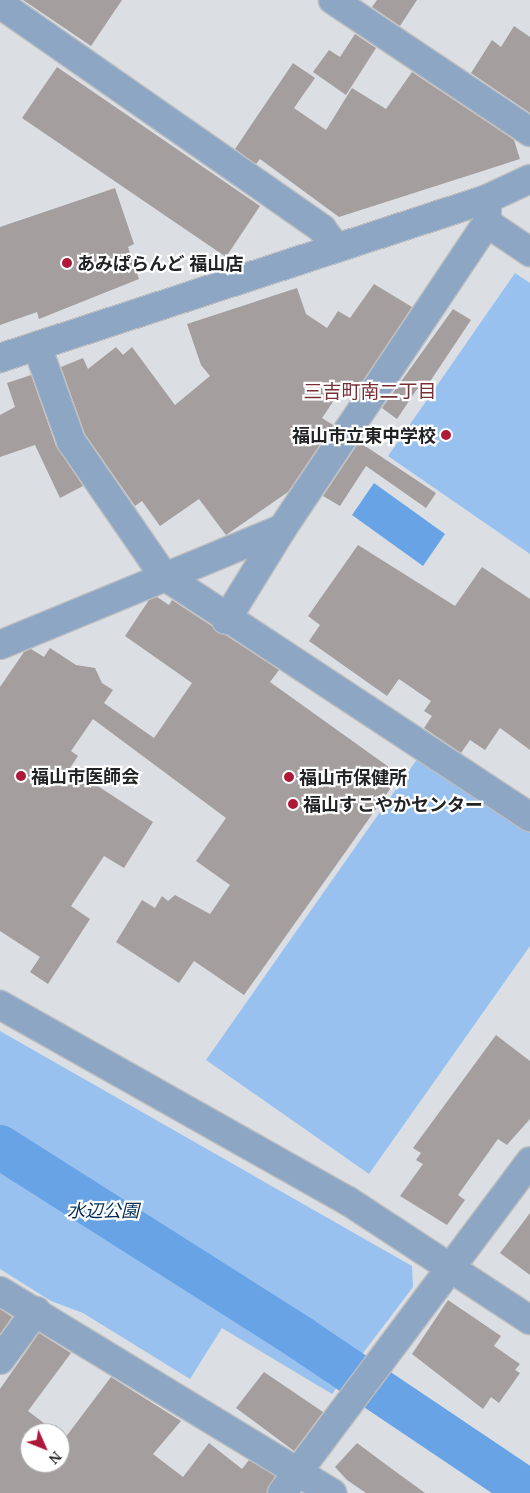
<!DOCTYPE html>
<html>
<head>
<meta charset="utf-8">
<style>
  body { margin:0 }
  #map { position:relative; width:530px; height:1493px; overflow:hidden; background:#dbdfe3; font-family:"Noto Serif","Noto Sans JP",serif }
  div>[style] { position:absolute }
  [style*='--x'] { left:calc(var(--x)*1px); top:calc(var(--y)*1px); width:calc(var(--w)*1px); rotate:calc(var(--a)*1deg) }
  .green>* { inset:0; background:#99c1f0 }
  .water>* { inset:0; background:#68a3e5 }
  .river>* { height:44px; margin:-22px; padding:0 22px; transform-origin:22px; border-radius:22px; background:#68a3e5 }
  .building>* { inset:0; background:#a49e9e }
  .roads { filter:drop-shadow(1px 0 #babdc1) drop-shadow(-1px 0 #babdc1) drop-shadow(0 1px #babdc1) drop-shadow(0 -1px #babdc1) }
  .minor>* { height:28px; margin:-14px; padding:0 14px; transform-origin:14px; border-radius:14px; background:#8ca6c3 }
  .dots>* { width:14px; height:14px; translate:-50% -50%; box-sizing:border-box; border:2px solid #fff; border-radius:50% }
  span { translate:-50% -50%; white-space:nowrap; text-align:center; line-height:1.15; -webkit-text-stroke:4.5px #fff; paint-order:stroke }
  .poi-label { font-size:18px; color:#222325; font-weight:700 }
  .left { translate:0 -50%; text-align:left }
  .right { translate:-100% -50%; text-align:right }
  .park-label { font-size:18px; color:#022d56; font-style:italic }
  .neighbourhood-label { font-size:19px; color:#783037 }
  .north { position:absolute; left:20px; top:1423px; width:50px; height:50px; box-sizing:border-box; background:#fff; border:1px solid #a7a7a8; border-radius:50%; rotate:134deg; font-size:14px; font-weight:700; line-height:20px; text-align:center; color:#222325 }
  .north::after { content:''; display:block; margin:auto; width:18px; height:22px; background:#ae193a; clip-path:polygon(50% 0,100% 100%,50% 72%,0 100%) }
</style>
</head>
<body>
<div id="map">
  <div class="green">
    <i style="clip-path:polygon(515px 273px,530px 283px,530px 554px,388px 456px)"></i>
    <i style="clip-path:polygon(420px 755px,530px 833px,530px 946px,369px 1174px,206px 1060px)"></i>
    <i style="clip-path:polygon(0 1031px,412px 1266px,413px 1287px,332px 1394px,222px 1328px,190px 1379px,83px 1313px,51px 1301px,0 1269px)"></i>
  </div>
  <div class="water">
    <i style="clip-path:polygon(374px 483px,445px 534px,423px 566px,352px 515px)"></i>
  </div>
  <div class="river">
    <i style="--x:0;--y:1147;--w:358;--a:32.4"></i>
    <i style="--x:302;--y:1339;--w:275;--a:33.9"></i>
  </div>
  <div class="building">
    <i style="clip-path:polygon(23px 0,122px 0,91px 46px)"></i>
    <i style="clip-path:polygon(377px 0,417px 0,400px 26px,372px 7px)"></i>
    <i style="clip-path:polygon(514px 26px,530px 37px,530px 113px,471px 73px,492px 40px,501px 47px)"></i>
    <i style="clip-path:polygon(355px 34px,376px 48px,346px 95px,313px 72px,329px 50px,340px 57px)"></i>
    <i style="clip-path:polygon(293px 63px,315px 78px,294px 108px,326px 130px,352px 88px,386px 109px,412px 72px,514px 140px,520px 159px,339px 217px,260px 159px,256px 164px,235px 149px)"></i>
    <i style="clip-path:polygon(57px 67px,260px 206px,226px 257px,22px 118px)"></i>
    <i style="clip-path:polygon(115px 188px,134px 244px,128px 247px,139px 279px,39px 319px,37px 312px,0 325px,0 227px)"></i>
    <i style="clip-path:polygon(374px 284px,412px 307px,356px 391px,345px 384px,322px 418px,333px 425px,288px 492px,226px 535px,199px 499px,160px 526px,142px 501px,135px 506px,85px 434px,61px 367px,83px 358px,88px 369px,116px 347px,123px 355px,132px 347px,175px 405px,210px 376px,201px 365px,187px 324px,297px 288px,306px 314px,327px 328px,338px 311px,350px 318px)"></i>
    <i style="clip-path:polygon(453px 309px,471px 320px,423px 392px,417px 389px,397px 419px,382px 408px)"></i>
    <i style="clip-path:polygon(31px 375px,56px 446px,83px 486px,60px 498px,35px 445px,0 457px,0 415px,15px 407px,7px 383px)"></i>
    <i style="clip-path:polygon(359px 442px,436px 493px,426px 508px,366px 466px,340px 506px,323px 496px)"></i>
    <i style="clip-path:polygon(358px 545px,455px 606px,482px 567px,530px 599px,530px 750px,500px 728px,485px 750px,470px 740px,461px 753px,424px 728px,432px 716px,424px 711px,431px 701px,399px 679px,387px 696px,309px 641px,320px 625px,308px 616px)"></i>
    <i style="clip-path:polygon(157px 597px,169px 605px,172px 600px,279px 670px,270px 682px,400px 775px,244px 995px,194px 961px,179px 983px,116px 942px,142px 900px,155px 908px,162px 896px,168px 901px,175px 895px,210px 914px,230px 885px,196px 861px,226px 818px,93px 719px,71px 751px,78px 756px,70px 768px,153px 822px,124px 868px,104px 856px,71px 906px,90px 919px,48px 984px,30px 972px,40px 957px,0 931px,0 687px,24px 652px,31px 649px,44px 657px,50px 648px,76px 665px,95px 668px,102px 683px,113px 690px,104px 703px,154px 738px,192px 683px,125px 636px,149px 600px)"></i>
    <i style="clip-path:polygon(496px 1035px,530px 1061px,530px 1119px,507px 1145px,498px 1139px,458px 1195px,465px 1200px,447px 1225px,400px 1196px,423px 1164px,416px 1160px,421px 1153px,413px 1148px)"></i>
    <i style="clip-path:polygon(530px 1213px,530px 1275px,500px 1253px)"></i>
    <i style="clip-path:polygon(448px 1300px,501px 1336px,494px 1346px,520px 1364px,515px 1370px,520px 1373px,499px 1403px,491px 1397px,483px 1409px,412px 1354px)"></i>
    <i style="clip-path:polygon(0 1309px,12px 1317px,0 1334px)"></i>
    <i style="clip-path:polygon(39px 1333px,71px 1353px,28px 1411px,57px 1433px,30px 1433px,30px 1463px,60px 1463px,60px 1436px,65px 1438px,111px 1377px,181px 1421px,153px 1454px,183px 1477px,209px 1443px,242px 1469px,249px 1460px,275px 1476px,267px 1493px,0 1493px,0 1389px)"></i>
    <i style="clip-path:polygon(264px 1372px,323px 1412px,294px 1451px,236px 1408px)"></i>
    <i style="clip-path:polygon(357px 1443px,392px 1469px,425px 1493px,366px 1493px,347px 1480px,335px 1467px)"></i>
  </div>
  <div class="roads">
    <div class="minor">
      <i style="--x:333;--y:0;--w:237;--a:33.8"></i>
      <i style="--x:0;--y:4;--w:393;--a:34.9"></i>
      <i style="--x:322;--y:229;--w:20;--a:53"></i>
      <i style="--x:487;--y:223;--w:52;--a:34"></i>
      <i style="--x:37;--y:346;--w:101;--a:70.3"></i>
      <i style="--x:71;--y:441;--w:163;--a:55.5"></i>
      <i style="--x:163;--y:575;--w:440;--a:33.4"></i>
      <i style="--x:0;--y:358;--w:512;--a:-18.08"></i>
      <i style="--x:487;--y:199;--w:47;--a:-24.9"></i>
      <i style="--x:226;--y:620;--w:107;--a:-58.4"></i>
      <i style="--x:0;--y:645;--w:305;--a:-22.4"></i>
      <i style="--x:282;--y:529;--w:368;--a:-56.2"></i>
      <i style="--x:487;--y:223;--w:24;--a:-90"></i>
      <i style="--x:0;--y:1005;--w:399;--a:29.4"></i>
      <i style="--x:348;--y:1201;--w:217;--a:33.2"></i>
      <i style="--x:0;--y:1291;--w:389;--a:31.3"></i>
      <i style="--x:0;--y:1360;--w:61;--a:-53.7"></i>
      <i style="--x:282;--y:1493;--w:414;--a:-53.2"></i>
    </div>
  </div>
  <div class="dots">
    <i style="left:67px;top:263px;background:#ae193a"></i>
    <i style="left:446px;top:435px;background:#ae193a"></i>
    <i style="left:21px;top:776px;background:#ae193a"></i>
    <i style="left:289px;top:777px;background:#ae193a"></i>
    <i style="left:293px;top:804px;background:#ae193a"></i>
  </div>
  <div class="poi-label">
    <span class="left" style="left:77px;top:263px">あみぱらんど 福山店</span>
    <span class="right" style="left:436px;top:435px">福山市立東中学校</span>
    <span class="left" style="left:31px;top:776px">福山市医師会</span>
    <span class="left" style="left:299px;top:777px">福山市保健所</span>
    <span class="left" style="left:303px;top:804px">福山すこやかセンター</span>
  </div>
  <div class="park-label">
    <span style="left:103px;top:1210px">水辺公園</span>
  </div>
  <div class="neighbourhood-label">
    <span style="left:370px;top:392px">三吉町南二丁目</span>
  </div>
  <div class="north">N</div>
</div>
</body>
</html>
